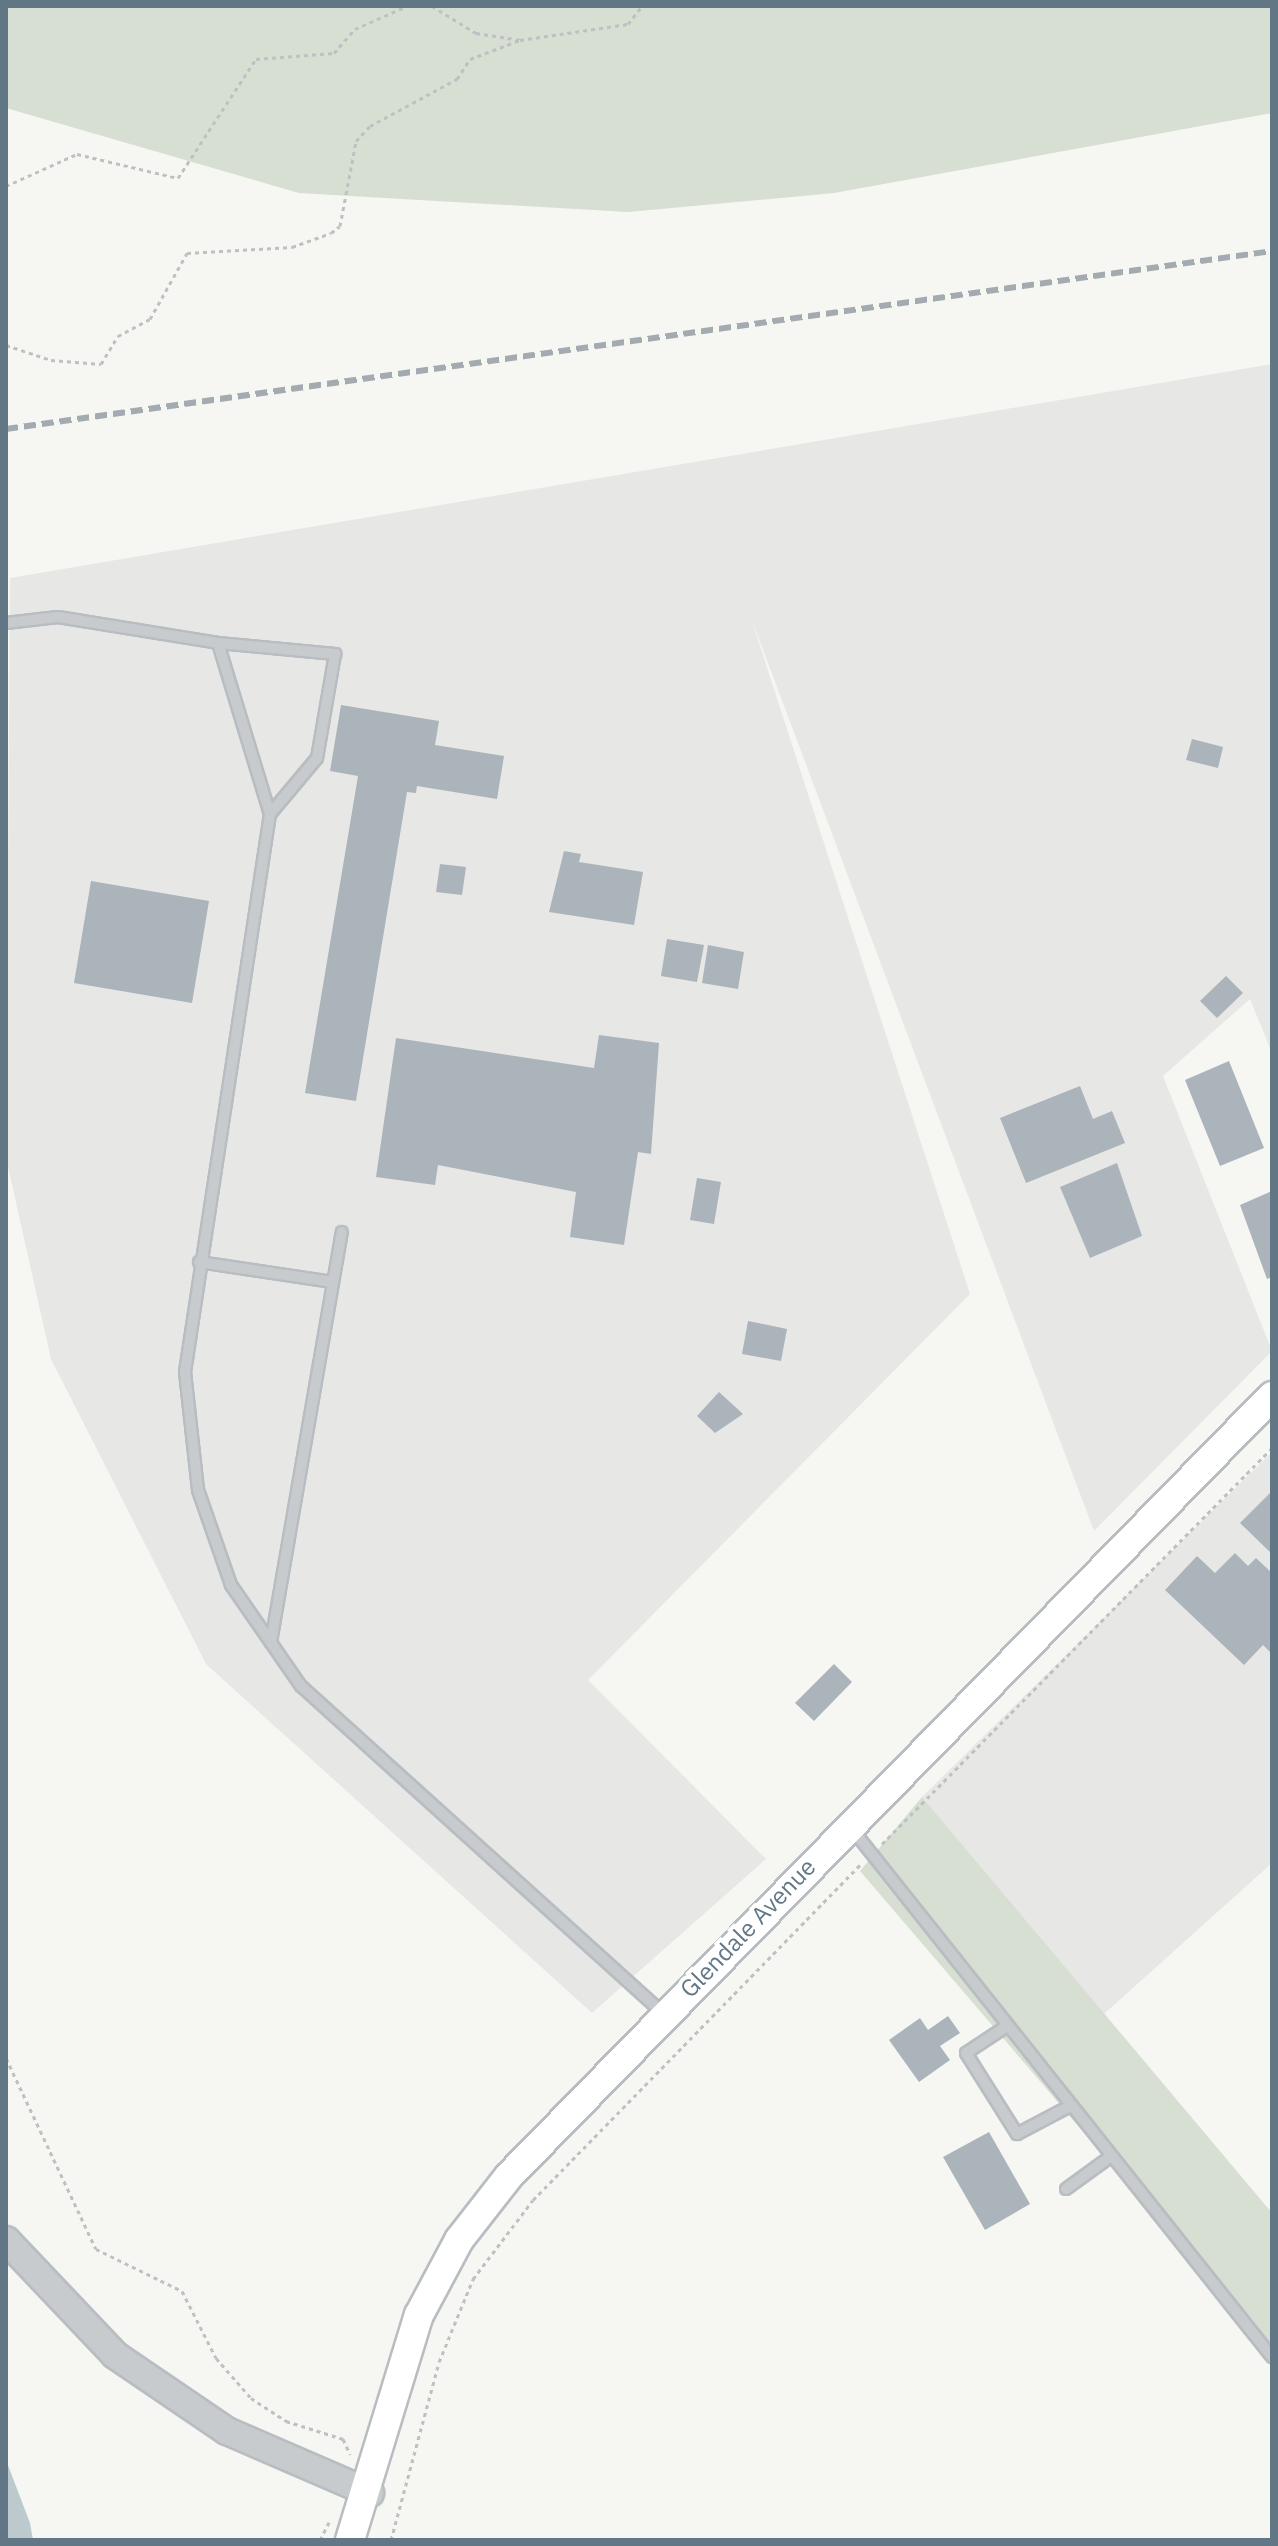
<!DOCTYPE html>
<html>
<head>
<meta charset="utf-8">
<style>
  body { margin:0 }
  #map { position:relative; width:1278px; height:2546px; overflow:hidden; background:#f6f6f2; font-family:"IBM Plex Sans",sans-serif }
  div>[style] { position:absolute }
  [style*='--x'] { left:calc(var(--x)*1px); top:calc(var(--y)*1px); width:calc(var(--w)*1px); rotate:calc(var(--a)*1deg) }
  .built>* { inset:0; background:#e7e7e5 }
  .green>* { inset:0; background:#d7ded2 }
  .water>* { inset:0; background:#bcc9cd }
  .building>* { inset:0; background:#abb4ba }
  .path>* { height:3px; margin-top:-1.5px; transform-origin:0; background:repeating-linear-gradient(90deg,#bec1c3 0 4px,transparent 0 8px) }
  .roads { filter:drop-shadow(2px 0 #b7bdc1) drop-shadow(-2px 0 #b7bdc1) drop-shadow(0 2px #b7bdc1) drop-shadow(0 -2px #b7bdc1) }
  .service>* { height:10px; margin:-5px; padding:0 5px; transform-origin:5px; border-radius:5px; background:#c8cbce }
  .tertiary>* { height:26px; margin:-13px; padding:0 13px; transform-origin:13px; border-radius:13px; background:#c8cbce }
  .secondary>* { height:28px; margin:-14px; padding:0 14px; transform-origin:14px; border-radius:14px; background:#fff }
  .rail>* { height:6px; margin-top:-3px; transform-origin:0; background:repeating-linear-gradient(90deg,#a3aab0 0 12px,transparent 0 18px) }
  span { translate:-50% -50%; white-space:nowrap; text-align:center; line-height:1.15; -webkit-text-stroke:8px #fff; paint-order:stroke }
  .street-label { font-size:24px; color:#627786 }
  .frame { position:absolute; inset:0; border:8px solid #627786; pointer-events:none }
</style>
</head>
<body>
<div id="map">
  <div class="built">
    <i style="clip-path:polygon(1272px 364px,1272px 1053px,1250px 999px,1163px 1076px,1272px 1351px,1094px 1531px,751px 618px,970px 1294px,588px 1680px,766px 1859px,592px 2013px,206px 1664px,51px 1359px,6px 1158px,10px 578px)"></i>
    <i style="clip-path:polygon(1272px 1452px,1272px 1863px,1104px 2014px,922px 1797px)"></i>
  </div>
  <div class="green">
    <i style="clip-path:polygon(6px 6px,1272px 6px,1272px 113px,834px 193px,628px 212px,299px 193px,6px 108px)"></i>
    <i style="clip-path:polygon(922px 1797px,1272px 2213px,1272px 2352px,860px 1871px)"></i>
  </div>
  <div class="water">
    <i style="clip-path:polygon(6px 2460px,30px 2523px,33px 2540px,6px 2540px)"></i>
  </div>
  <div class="building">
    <i style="clip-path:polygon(341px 705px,439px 721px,435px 745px,504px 756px,497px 799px,417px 786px,416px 793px,407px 792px,356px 1101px,305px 1093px,358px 776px,330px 771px)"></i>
    <i style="clip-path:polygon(1192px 739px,1223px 747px,1218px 768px,1186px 760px)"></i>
    <i style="clip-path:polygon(564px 851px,581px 854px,579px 862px,643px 872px,634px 925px,549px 912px)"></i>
    <i style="clip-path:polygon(440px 864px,466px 867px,462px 895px,436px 892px)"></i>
    <i style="clip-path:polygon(91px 881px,209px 901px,192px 1003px,74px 983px)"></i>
    <i style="clip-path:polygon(667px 939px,704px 945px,697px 982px,661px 976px)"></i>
    <i style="clip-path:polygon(708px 945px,744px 952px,738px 989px,702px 983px)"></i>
    <i style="clip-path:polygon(1226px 976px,1243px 993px,1217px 1018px,1200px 1001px)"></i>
    <i style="clip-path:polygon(599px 1035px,659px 1043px,651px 1154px,638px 1152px,624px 1245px,570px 1237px,576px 1192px,438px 1165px,435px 1185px,376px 1177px,396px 1038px,594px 1068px)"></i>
    <i style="clip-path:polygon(1229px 1061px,1264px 1148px,1220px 1166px,1185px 1080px)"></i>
    <i style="clip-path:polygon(1080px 1086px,1093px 1119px,1112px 1111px,1125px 1143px,1026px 1183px,1000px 1118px)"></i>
    <i style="clip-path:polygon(1117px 1163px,1142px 1236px,1090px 1258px,1060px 1187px)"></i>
    <i style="clip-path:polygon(697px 1178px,721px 1182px,714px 1224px,690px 1220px)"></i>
    <i style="clip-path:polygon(1272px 1191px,1272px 1277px,1267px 1279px,1240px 1205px)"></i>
    <i style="clip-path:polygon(748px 1321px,787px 1329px,781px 1361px,742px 1354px)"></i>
    <i style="clip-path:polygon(719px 1392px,743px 1414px,715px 1433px,697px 1416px)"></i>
    <i style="clip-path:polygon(1272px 1491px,1272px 1554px,1240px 1523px)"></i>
    <i style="clip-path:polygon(1235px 1553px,1248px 1566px,1256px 1558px,1272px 1573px,1272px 1654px,1263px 1645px,1244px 1665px,1165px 1590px,1197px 1556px,1215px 1573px)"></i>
    <i style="clip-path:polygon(834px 1664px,852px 1682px,814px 1721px,795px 1703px)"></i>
    <i style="clip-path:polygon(948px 2016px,960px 2033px,940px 2046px,950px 2060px,919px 2082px,889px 2040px,920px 2018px,928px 2030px)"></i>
    <i style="clip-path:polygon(989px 2132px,1030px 2204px,985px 2230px,943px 2157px)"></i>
  </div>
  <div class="path">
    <i style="--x:432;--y:6;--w:52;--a:31.5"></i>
    <i style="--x:476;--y:33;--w:45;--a:9"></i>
    <i style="--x:520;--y:40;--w:109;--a:-8.4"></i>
    <i style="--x:628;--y:24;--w:23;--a:-52"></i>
    <i style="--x:6;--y:186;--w:78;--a:-24.3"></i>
    <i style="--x:77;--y:154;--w:104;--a:13.4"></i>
    <i style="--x:178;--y:178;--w:142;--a:-56.8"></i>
    <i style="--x:256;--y:59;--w:78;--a:-4.4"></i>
    <i style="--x:334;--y:53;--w:32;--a:-49"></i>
    <i style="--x:355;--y:29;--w:57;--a:-23.9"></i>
    <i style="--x:6;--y:345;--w:47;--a:18.4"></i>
    <i style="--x:51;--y:360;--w:50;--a:4.6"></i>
    <i style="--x:101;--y:364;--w:33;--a:-59"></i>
    <i style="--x:118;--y:336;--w:36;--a:-28"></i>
    <i style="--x:150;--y:319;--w:76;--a:-60.7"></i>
    <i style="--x:187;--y:253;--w:105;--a:-3.3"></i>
    <i style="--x:292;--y:247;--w:41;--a:-19.7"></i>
    <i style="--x:331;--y:233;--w:11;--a:-38"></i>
    <i style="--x:340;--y:226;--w:86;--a:-79.3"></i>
    <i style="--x:356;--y:141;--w:21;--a:-47"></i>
    <i style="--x:370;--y:126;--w:99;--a:-28.4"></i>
    <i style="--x:457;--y:79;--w:24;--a:-57"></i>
    <i style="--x:470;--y:59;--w:53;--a:-20.8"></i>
    <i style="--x:882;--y:1844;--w:556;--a:-45.44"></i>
    <i style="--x:6;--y:2058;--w:211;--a:64.8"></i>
    <i style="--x:96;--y:2249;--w:96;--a:26"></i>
    <i style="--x:182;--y:2291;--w:75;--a:63.1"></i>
    <i style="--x:216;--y:2358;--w:53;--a:48.8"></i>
    <i style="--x:251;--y:2398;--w:42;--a:33.3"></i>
    <i style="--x:286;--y:2421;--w:60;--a:17.5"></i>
    <i style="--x:343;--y:2439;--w:17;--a:65"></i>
    <i style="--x:320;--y:2540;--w:20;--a:-63"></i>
    <i style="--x:391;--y:2540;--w:184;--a:-74.9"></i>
    <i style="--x:439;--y:2362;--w:90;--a:-67.7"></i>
    <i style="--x:473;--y:2279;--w:99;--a:-52.8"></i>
    <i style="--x:533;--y:2200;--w:471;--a:-45.7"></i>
  </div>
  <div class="roads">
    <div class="service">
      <i style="--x:6;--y:623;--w:52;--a:-6.6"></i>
      <i style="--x:58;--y:617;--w:162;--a:9.2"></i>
      <i style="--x:218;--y:643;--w:179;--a:73.1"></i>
      <i style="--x:270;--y:814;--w:564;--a:98.66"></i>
      <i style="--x:185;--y:1372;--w:119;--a:83.7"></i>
      <i style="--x:198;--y:1490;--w:101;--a:70.8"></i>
      <i style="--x:231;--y:1585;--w:123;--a:55.3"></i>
      <i style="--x:301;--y:1686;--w:489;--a:42.1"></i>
      <i style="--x:218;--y:643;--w:118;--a:5.4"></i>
      <i style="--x:335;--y:654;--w:106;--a:99.8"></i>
      <i style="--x:317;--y:758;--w:73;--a:130"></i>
      <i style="--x:199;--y:1262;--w:135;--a:8.5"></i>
      <i style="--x:271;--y:1642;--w:416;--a:-80.2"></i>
      <i style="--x:852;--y:1829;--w:675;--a:51.5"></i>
      <i style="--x:1007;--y:2026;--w:49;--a:146.6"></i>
      <i style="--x:966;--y:2053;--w:96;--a:57.8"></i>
      <i style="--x:1017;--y:2134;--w:60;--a:-27.8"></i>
      <i style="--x:1066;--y:2189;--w:54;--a:-36"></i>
    </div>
    <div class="tertiary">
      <i style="--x:6;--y:2240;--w:158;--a:46.5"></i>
      <i style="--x:115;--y:2355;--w:135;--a:34.2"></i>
      <i style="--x:227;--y:2431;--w:156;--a:23.4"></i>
    </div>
    <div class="secondary">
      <i style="--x:350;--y:2540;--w:235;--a:-73"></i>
      <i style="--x:419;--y:2315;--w:85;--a:-61.9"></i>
      <i style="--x:459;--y:2240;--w:81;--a:-52"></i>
      <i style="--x:509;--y:2176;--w:1091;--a:-45.63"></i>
    </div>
  </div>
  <div class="rail">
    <i style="--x:6;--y:429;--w:1278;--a:-8"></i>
  </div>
  <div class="street-label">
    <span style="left:748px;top:1928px;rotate:-46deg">Glendale Avenue</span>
  </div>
  <div class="frame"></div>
</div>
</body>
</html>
